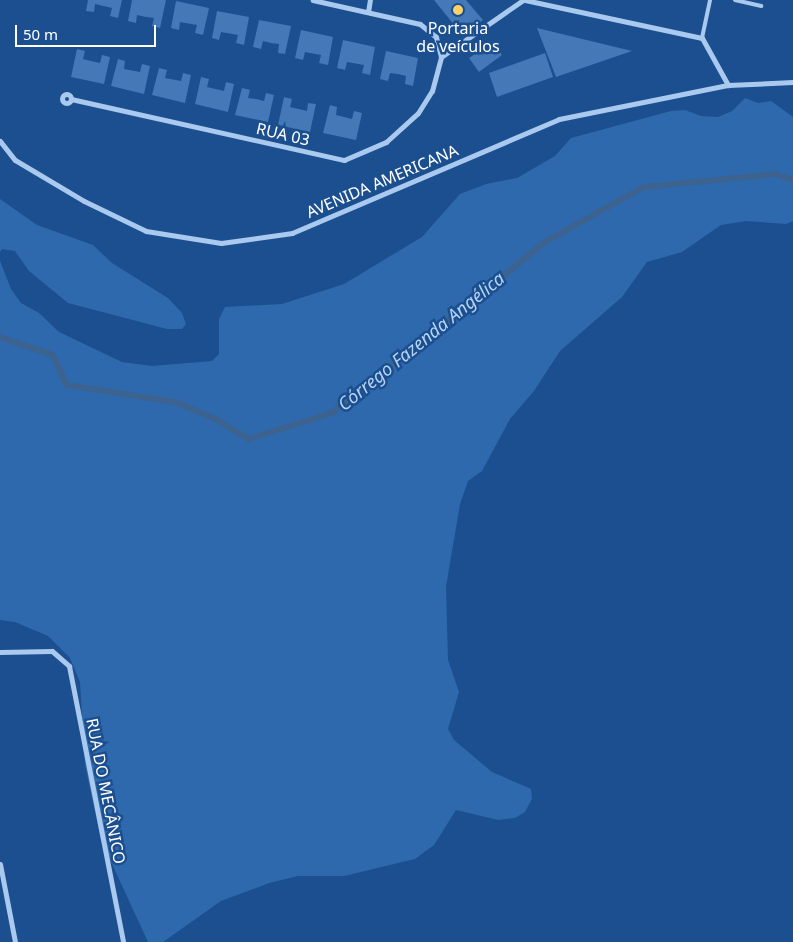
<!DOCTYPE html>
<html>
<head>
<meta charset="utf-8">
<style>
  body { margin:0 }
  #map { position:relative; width:793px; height:942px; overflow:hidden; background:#1b4f8f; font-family:"Noto Sans",sans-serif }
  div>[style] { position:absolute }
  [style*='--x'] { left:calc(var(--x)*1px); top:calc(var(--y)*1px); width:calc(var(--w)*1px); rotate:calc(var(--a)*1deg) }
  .green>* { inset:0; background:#2e69ad }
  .stream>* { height:5.5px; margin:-2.75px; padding:0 2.75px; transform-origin:2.75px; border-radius:2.75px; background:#3c6290 }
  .building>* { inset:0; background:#4478b7 }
  .lane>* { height:4px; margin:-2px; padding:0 2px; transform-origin:2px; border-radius:2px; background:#a9c9ee }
  .street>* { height:5px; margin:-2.5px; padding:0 2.5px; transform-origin:2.5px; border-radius:2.5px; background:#a9c9ee }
  .street>.ring { margin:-2.5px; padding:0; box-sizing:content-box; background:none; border:5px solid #a9c9ee; border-radius:50% }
  .dots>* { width:14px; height:14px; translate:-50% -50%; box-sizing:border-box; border:2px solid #1b4f8f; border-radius:50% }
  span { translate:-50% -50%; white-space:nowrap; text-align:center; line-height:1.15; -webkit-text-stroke:5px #1b4f8f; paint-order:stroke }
  .poi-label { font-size:16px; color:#fff }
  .street-label { font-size:16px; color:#fff }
  .water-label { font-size:18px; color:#b5d3f5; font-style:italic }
  .scale { position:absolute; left:15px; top:25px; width:141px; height:22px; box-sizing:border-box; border:2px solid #fff; border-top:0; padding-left:6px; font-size:15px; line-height:18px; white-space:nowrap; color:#fff; -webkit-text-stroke:4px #1b4f8f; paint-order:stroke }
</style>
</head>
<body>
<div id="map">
  <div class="green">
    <i style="clip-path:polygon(745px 98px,758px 103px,771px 101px,793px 117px,793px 221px,786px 224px,746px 221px,721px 225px,682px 252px,647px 262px,622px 297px,560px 351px,534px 391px,510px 419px,482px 471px,468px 481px,460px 504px,446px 587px,448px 660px,459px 692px,448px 729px,454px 740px,492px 772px,531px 789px,532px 799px,525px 812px,515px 818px,498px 820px,456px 810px,434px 845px,415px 859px,344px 876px,298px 876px,269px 883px,221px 901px,163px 942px,148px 942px,101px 840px,85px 765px,80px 682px,70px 658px,48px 636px,15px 622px,0 620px,0 261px,11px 289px,21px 303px,39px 313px,59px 332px,122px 362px,152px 366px,212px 361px,219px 354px,219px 319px,225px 307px,282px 304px,344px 284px,422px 237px,460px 194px,486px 184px,517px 178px,555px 156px,571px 138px,671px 111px,685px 110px,701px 116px,718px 117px,732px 111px)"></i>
    <i style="clip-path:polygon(0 199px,37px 225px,93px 245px,112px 263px,168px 298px,182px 313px,186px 324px,182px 329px,167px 329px,68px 303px,29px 271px,15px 251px,2px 249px,0 252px)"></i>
  </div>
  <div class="stream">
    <i style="--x:0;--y:337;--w:56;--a:18.8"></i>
    <i style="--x:53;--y:355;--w:33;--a:65"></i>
    <i style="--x:67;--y:385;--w:110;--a:8.9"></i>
    <i style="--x:176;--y:402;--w:39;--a:23"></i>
    <i style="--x:212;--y:417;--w:43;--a:30.7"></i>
    <i style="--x:249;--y:439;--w:87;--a:-17.4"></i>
    <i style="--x:332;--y:413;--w:275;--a:-38.7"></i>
    <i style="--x:547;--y:241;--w:111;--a:-29.1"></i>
    <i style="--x:644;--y:187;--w:133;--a:-5.6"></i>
    <i style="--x:776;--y:174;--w:18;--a:19"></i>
  </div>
  <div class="building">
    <i style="clip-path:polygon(88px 0,122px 0,118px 18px,110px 16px,112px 8px,95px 4px,94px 12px,86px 11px)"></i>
    <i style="clip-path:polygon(132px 0,166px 0,160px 28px,152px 26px,154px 18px,146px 17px,137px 15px,136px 23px,128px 21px)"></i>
    <i style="clip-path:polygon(434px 0,466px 0,483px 20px,463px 36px)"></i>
    <i style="clip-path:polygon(176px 1px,209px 8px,203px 35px,195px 33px,197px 25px,180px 22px,179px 30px,171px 28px)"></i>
    <i style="clip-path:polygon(217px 11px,249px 17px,244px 45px,236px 43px,238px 35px,221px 32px,219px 40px,212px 38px)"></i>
    <i style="clip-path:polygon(259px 20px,291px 26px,285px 54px,278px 53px,279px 44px,271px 43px,263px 41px,261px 49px,253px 47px)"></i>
    <i style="clip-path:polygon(537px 28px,632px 51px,556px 77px)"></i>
    <i style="clip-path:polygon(301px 30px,333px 37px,328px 65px,319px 63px,321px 55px,305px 52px,303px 60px,295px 58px)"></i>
    <i style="clip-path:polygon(343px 40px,375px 47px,370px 75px,362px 73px,364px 65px,347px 62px,345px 70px,337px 68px)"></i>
    <i style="clip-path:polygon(492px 42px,502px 55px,479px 72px,469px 58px)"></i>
    <i style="clip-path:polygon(77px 49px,85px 51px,83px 59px,91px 61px,100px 63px,102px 55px,110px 57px,104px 84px,71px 77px)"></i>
    <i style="clip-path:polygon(386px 51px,418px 58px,413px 86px,405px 84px,406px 76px,398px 74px,390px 73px,388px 81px,380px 79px)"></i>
    <i style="clip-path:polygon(545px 53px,553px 77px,497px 97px,489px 73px)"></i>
    <i style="clip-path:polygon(118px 59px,125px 61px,124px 69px,140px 72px,142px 64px,150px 66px,144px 94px,111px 86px)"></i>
    <i style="clip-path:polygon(159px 68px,167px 70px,165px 78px,181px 81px,183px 73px,191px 75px,185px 103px,152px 95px)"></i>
    <i style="clip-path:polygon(201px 77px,209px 79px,207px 87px,224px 91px,226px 82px,234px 84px,228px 112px,195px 104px)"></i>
    <i style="clip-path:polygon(242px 88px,250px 90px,248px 98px,256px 99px,264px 101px,266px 93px,274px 95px,268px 122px,235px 115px)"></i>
    <i style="clip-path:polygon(284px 97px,292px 99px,290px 107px,307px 111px,308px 103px,316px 104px,310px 132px,278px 125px)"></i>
    <i style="clip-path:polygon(330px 105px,337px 107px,336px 115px,352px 119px,354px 111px,362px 113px,356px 140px,323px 133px)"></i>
  </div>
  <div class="lane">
    <i style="--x:735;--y:0;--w:27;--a:13"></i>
    <i style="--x:702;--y:38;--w:39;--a:-78"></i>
  </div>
  <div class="street">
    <i style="--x:525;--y:0;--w:181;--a:12.1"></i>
    <i style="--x:702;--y:38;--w:54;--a:61"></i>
    <i style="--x:368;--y:12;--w:12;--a:-81"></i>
    <i style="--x:441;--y:57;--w:100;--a:-34.8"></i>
    <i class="ring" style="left:62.5px;top:94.5px;width:4px;height:4px"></i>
    <i style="--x:71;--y:99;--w:280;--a:12.6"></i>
    <i style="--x:344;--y:160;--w:46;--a:-23.2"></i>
    <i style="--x:386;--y:142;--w:43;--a:-42.2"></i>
    <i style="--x:418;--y:113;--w:26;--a:-58"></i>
    <i style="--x:432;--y:91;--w:35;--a:-75"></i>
    <i style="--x:441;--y:57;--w:21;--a:-104"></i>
    <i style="--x:436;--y:37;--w:21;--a:-141"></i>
    <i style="--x:420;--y:24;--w:110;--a:-167.4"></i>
    <i style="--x:0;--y:141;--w:24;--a:52"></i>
    <i style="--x:15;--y:160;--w:80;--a:30.7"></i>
    <i style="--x:84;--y:201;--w:69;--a:25.8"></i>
    <i style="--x:146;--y:231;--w:76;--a:9.1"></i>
    <i style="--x:221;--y:243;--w:72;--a:-8"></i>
    <i style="--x:292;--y:233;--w:290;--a:-23.1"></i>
    <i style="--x:559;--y:119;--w:172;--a:-11.4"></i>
    <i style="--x:728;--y:85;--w:65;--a:-2.6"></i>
    <i style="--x:0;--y:652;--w:52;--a:-1.1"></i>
    <i style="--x:52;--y:651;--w:23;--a:41"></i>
    <i style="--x:69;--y:666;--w:281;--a:78.9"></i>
    <i style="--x:0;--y:864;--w:79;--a:79.1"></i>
  </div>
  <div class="dots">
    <i style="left:458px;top:10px;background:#ffd166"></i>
  </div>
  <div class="poi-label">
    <span style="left:458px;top:37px">Portaria<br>de veículos</span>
  </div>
  <div class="street-label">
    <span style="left:283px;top:134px;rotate:13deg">RUA 03</span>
    <span style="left:382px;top:181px;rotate:-23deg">AVENIDA AMERICANA</span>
    <span style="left:106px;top:791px;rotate:79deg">RUA DO MECÂNICO</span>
  </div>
  <div class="water-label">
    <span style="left:421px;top:341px;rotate:-39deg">Córrego Fazenda Angélica</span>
  </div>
  <div class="scale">50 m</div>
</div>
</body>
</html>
